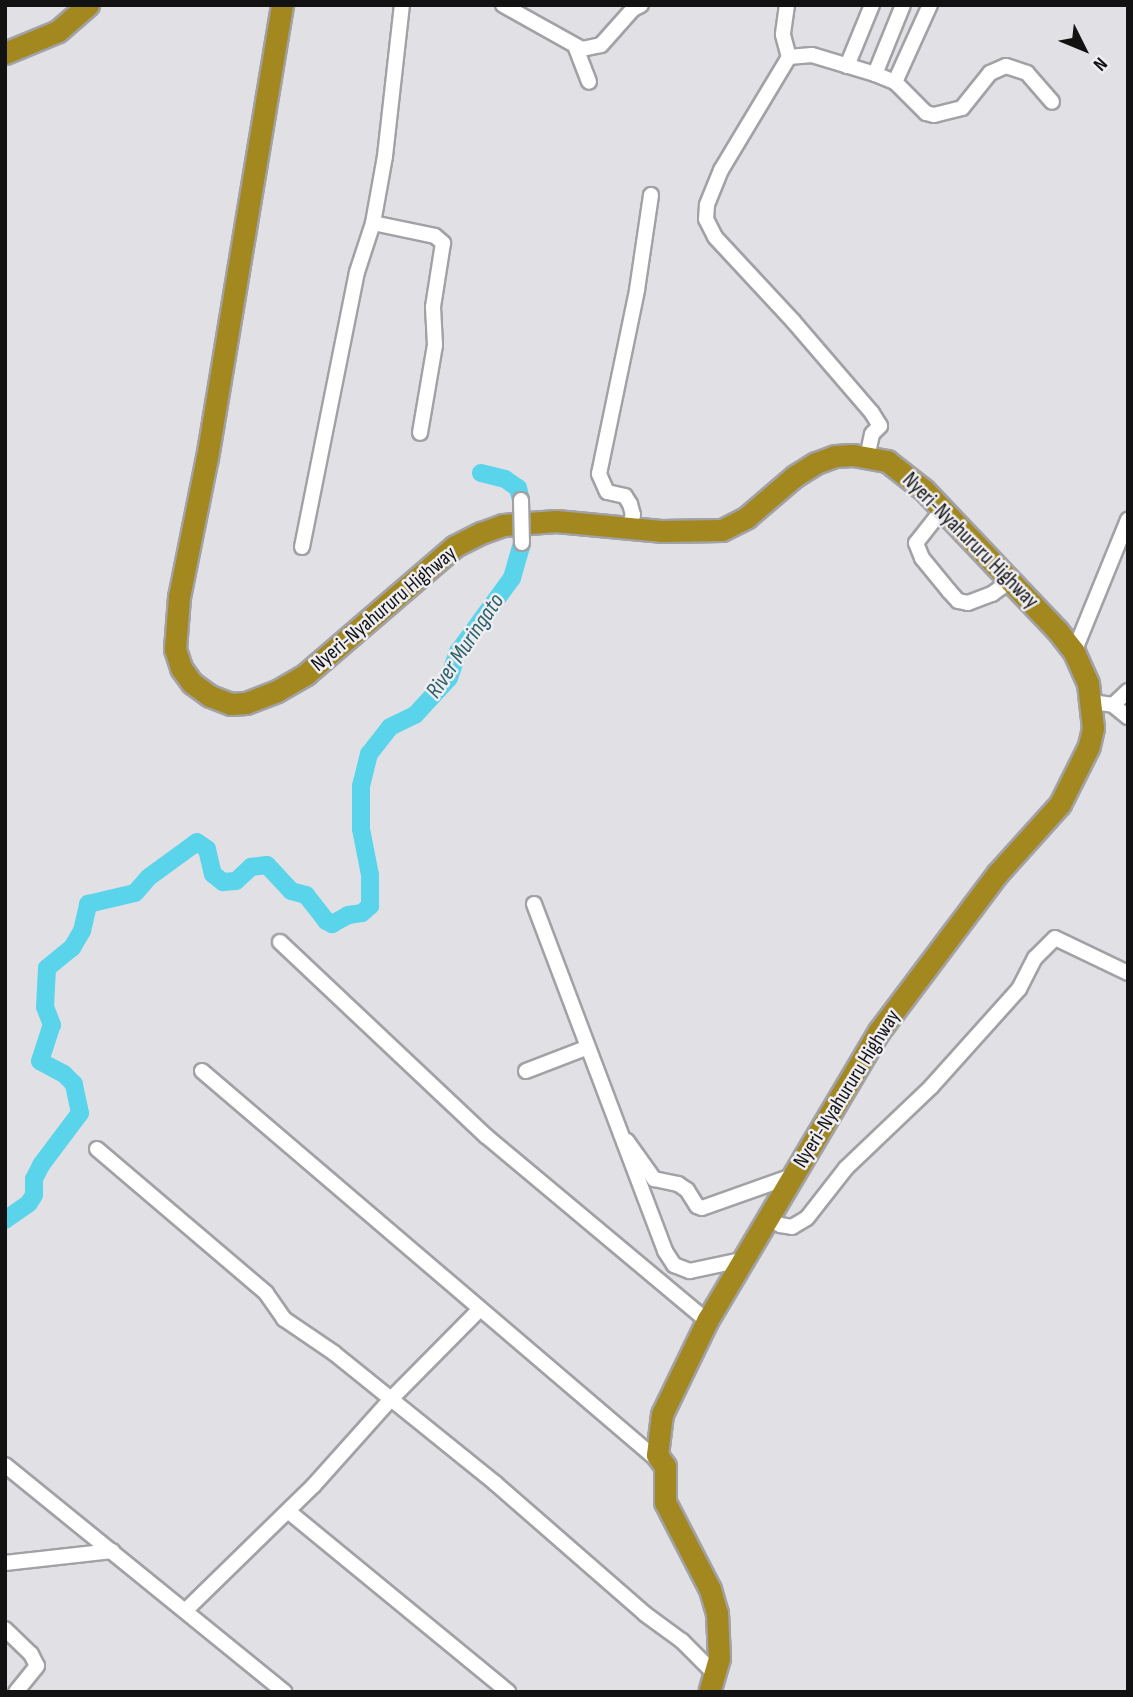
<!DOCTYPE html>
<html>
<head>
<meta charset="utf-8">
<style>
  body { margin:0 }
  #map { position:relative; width:1133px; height:1697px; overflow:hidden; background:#e1e1e5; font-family:"Sofia Sans Condensed",sans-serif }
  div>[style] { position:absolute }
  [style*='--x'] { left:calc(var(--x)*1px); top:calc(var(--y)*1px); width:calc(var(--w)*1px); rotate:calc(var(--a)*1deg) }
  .river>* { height:18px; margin:-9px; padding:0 9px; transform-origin:9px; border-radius:9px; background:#5ad4ea }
  .roads { filter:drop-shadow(2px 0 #a2a2a6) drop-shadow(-2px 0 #a2a2a6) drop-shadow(0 2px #a2a2a6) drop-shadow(0 -2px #a2a2a6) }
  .minor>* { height:14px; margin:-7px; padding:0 7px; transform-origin:7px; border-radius:7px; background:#fff }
  .highway>* { height:21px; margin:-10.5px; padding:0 10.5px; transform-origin:10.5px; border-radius:10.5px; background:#a3871f }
  .bridges { filter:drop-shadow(2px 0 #a2a2a6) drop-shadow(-2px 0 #a2a2a6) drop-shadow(0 2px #a2a2a6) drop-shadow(0 -2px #a2a2a6) }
  .minor-bridge>* { height:14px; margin:-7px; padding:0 7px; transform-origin:7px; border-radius:7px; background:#fff }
  span { translate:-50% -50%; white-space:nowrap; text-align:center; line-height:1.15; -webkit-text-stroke:5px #eeeef2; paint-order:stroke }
  .street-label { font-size:21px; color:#121213 }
  .water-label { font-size:23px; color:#2d606a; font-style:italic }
  .frame { position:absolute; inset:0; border:7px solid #121213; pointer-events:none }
  .north { position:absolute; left:1049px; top:14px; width:70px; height:70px; -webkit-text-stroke:5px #eeeef2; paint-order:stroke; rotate:133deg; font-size:19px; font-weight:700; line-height:28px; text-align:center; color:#121213 }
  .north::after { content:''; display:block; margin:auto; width:24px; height:32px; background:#121213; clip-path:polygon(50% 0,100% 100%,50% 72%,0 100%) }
</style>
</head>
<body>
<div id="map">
  <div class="river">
    <i style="--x:481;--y:473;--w:25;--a:14"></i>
    <i style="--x:505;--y:479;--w:16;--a:35"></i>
    <i style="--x:518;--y:488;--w:12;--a:76"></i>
    <i style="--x:5;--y:1220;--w:29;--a:-35"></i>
    <i style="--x:29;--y:1203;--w:9;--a:-58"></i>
    <i style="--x:34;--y:1195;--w:16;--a:-90"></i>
    <i style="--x:34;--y:1179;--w:16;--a:-63"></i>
    <i style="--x:41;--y:1165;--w:65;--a:-53.1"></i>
    <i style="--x:80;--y:1113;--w:30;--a:-102"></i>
    <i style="--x:74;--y:1084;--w:14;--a:-135"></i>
    <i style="--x:64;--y:1074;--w:27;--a:-152"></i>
    <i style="--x:40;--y:1061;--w:38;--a:-72"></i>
    <i style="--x:52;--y:1025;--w:19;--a:-111"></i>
    <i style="--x:45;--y:1007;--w:39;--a:-87"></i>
    <i style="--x:47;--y:968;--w:32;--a:-39"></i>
    <i style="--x:72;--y:948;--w:20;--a:-60"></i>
    <i style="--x:82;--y:931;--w:28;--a:-77"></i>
    <i style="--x:88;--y:904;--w:48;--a:-13.2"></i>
    <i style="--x:135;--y:893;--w:21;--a:-49"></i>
    <i style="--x:149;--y:877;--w:59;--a:-36.1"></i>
    <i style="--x:197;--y:842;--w:12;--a:35"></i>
    <i style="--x:207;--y:849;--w:26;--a:77"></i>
    <i style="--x:213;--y:874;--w:13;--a:39"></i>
    <i style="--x:223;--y:882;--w:13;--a:-4"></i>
    <i style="--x:236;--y:881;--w:21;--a:-43"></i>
    <i style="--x:251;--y:867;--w:16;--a:-7"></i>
    <i style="--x:267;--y:865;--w:35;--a:47"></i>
    <i style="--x:291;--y:891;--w:16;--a:15"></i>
    <i style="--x:306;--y:895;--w:33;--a:52"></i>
    <i style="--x:326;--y:921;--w:7;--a:27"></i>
    <i style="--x:332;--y:924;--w:18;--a:-29"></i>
    <i style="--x:348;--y:915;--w:14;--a:-8"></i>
    <i style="--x:362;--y:913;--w:11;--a:-41"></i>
    <i style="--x:370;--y:906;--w:31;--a:-90"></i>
    <i style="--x:370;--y:875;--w:47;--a:-101.1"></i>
    <i style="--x:361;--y:829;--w:43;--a:-90"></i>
    <i style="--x:361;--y:786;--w:33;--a:-76"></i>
    <i style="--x:369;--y:754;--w:34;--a:-52"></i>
    <i style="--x:390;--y:727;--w:28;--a:-26"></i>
    <i style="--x:415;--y:715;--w:50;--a:-47.4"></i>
    <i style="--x:449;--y:678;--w:28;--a:-71"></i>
    <i style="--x:458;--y:652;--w:92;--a:-53.9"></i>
    <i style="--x:512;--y:578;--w:36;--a:-74"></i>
  </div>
  <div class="roads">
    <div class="minor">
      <i style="--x:503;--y:5;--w:90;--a:29.1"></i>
      <i style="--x:582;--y:49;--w:19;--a:-12"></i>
      <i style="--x:601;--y:45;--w:48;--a:-48.4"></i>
      <i style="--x:633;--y:9;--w:9;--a:-27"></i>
      <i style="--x:787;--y:5;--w:30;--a:98"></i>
      <i style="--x:783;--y:35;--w:23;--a:75"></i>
      <i style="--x:789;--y:57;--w:23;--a:-5"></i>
      <i style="--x:812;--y:55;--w:66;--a:16.8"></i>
      <i style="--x:875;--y:74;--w:22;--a:22"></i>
      <i style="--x:895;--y:82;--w:44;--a:45"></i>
      <i style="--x:926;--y:113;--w:8;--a:14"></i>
      <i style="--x:934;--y:115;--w:29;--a:-14"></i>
      <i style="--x:962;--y:108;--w:45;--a:-51.3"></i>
      <i style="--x:990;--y:73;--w:17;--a:-24"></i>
      <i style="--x:1006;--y:66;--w:22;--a:18"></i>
      <i style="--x:1027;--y:73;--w:38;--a:49"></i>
      <i style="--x:576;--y:48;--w:36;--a:69"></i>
      <i style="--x:789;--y:57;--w:132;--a:121"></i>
      <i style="--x:721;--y:170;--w:38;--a:112"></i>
      <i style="--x:707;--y:205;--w:14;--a:94"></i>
      <i style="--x:706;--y:219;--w:20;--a:63"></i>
      <i style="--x:715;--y:237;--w:115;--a:47.1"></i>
      <i style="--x:793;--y:321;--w:121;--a:49.3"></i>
      <i style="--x:872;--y:413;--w:15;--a:58"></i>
      <i style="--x:880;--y:426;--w:11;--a:135"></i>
      <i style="--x:872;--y:434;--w:24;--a:102"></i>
      <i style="--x:847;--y:66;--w:66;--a:-67.7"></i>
      <i style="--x:875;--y:74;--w:74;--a:-67.9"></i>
      <i style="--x:895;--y:82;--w:85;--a:-65.6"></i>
      <i style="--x:373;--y:223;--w:63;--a:11.8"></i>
      <i style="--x:435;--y:236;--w:11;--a:41"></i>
      <i style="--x:443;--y:243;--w:65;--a:98.9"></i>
      <i style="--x:433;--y:307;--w:38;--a:87"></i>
      <i style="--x:435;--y:345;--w:89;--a:99.7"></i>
      <i style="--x:942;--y:510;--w:42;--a:128.2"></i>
      <i style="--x:916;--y:543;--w:16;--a:68"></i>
      <i style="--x:922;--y:558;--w:43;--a:50.7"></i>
      <i style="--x:949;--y:591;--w:13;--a:48"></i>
      <i style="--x:958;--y:601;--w:10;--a:11"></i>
      <i style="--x:968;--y:603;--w:26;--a:-21"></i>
      <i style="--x:992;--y:594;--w:24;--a:-36"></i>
      <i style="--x:629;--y:527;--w:13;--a:-72"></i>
      <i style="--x:633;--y:515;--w:11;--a:-105"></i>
      <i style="--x:630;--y:504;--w:9;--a:-122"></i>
      <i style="--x:625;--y:496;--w:18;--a:-167"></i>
      <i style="--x:607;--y:492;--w:20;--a:-114"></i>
      <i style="--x:599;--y:474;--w:188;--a:-78.3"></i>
      <i style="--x:637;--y:290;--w:96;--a:-81.6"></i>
      <i style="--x:302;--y:547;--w:280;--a:-78.7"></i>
      <i style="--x:357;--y:272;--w:52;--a:-71.9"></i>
      <i style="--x:373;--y:223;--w:68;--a:-79.8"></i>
      <i style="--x:385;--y:156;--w:152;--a:-83.6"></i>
      <i style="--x:1074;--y:652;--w:143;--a:-67.8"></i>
      <i style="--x:1092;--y:702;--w:21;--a:8"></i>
      <i style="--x:1113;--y:705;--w:19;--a:39"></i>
      <i style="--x:1113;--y:705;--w:21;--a:-43"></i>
      <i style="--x:534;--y:904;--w:371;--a:69.3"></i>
      <i style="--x:665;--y:1251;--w:17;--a:57"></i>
      <i style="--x:674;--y:1265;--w:17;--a:21"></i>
      <i style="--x:690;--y:1271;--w:57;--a:-12.1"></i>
      <i style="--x:280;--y:942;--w:283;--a:43.3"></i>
      <i style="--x:486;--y:1136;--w:288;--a:39.9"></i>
      <i style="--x:202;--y:1071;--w:604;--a:40.5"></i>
      <i style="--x:526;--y:1071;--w:64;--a:-21"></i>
      <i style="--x:627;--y:1141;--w:47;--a:54.6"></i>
      <i style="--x:654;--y:1179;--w:25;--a:12"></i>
      <i style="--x:678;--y:1184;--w:11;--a:34"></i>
      <i style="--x:687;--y:1190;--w:19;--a:58"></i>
      <i style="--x:697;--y:1206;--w:5;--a:22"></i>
      <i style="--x:702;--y:1208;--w:99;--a:-19.5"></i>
      <i style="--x:97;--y:1149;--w:222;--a:40.4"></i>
      <i style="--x:266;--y:1293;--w:32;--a:55"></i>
      <i style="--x:284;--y:1319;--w:60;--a:34.2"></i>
      <i style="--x:334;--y:1353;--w:207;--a:38.9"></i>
      <i style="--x:495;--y:1483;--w:199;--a:41.1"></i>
      <i style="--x:645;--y:1614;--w:46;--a:36.1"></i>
      <i style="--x:682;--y:1641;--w:47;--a:45"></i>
      <i style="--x:769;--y:1218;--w:13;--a:32"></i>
      <i style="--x:780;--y:1225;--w:12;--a:9"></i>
      <i style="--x:792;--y:1227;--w:17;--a:-31"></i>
      <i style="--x:807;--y:1218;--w:63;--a:-52"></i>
      <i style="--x:846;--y:1168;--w:117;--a:-43.6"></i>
      <i style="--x:931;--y:1087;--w:132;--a:-48.1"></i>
      <i style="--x:1019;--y:989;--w:35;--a:-63"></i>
      <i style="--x:1035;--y:958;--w:28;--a:-45"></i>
      <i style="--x:1055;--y:938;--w:81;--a:25.6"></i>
      <i style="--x:5;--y:1465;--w:360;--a:39.1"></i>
      <i style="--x:288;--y:1511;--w:285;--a:39.4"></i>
      <i style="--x:5;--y:1563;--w:108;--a:-6.4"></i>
      <i style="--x:186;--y:1610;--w:179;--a:-44.3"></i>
      <i style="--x:314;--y:1485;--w:113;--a:-48.2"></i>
      <i style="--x:389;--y:1401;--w:128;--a:-45.3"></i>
      <i style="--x:5;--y:1629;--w:36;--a:44"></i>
      <i style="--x:31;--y:1654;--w:13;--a:63"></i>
      <i style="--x:37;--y:1666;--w:33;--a:129"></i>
    </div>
    <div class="highway">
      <i style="--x:282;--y:5;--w:458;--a:99.4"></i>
      <i style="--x:207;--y:457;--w:143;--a:101.3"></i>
      <i style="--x:179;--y:597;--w:52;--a:94.4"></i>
      <i style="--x:175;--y:649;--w:20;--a:72"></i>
      <i style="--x:181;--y:668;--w:19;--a:54"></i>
      <i style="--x:192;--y:683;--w:22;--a:36"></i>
      <i style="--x:210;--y:696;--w:22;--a:21"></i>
      <i style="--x:231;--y:704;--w:15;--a:-4"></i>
      <i style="--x:246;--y:703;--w:33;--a:-21"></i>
      <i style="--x:277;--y:691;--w:34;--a:-30"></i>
      <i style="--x:306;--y:674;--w:196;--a:-40.7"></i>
      <i style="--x:455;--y:546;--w:29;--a:-27"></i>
      <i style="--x:481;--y:533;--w:23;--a:-20"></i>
      <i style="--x:503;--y:525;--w:53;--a:-4.3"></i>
      <i style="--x:556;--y:521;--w:105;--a:5.4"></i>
      <i style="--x:661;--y:531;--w:61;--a:-0.9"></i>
      <i style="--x:722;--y:530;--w:28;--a:-27"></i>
      <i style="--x:747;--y:517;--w:63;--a:-40.5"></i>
      <i style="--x:795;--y:476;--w:25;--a:-32"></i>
      <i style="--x:816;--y:463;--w:20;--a:-20"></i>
      <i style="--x:835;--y:456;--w:18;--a:-3"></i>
      <i style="--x:853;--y:455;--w:35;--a:10"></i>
      <i style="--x:887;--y:461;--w:47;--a:38.1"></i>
      <i style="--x:924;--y:490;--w:193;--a:46.5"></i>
      <i style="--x:1057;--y:630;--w:28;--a:52"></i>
      <i style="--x:1074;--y:652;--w:34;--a:66"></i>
      <i style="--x:1088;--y:683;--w:45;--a:83.7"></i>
      <i style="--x:1093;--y:728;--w:18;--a:103"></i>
      <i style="--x:1089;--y:746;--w:65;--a:116.6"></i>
      <i style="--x:1060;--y:804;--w:94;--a:132"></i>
      <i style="--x:997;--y:874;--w:196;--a:126.9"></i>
      <i style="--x:879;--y:1031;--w:337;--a:120.7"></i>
      <i style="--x:707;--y:1321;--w:103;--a:115.8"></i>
      <i style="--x:662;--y:1414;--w:41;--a:97"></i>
      <i style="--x:657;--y:1455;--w:14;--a:54"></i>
      <i style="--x:665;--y:1466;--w:36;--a:90"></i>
      <i style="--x:665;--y:1502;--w:98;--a:62.7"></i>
      <i style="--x:710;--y:1589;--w:25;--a:74"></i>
      <i style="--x:717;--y:1613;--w:45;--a:87.5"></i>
      <i style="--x:719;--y:1658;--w:35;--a:106"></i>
      <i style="--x:5;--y:53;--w:57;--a:-22.5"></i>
      <i style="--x:58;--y:31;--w:40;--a:-41"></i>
    </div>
  </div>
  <div class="bridges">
    <div class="minor-bridge">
      <i style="--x:521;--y:500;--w:43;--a:88.7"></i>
    </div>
  </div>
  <div class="street-label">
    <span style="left:970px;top:541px;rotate:45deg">Nyeri-Nyahururu Highway</span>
    <span style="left:384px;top:609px;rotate:-40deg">Nyeri-Nyahururu Highway</span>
    <span style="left:847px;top:1089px;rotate:-58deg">Nyeri-Nyahururu Highway</span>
  </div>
  <div class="water-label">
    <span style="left:465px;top:646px;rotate:-56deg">River Muringato</span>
  </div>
  <div class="frame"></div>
  <div class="north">N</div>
</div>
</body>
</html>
